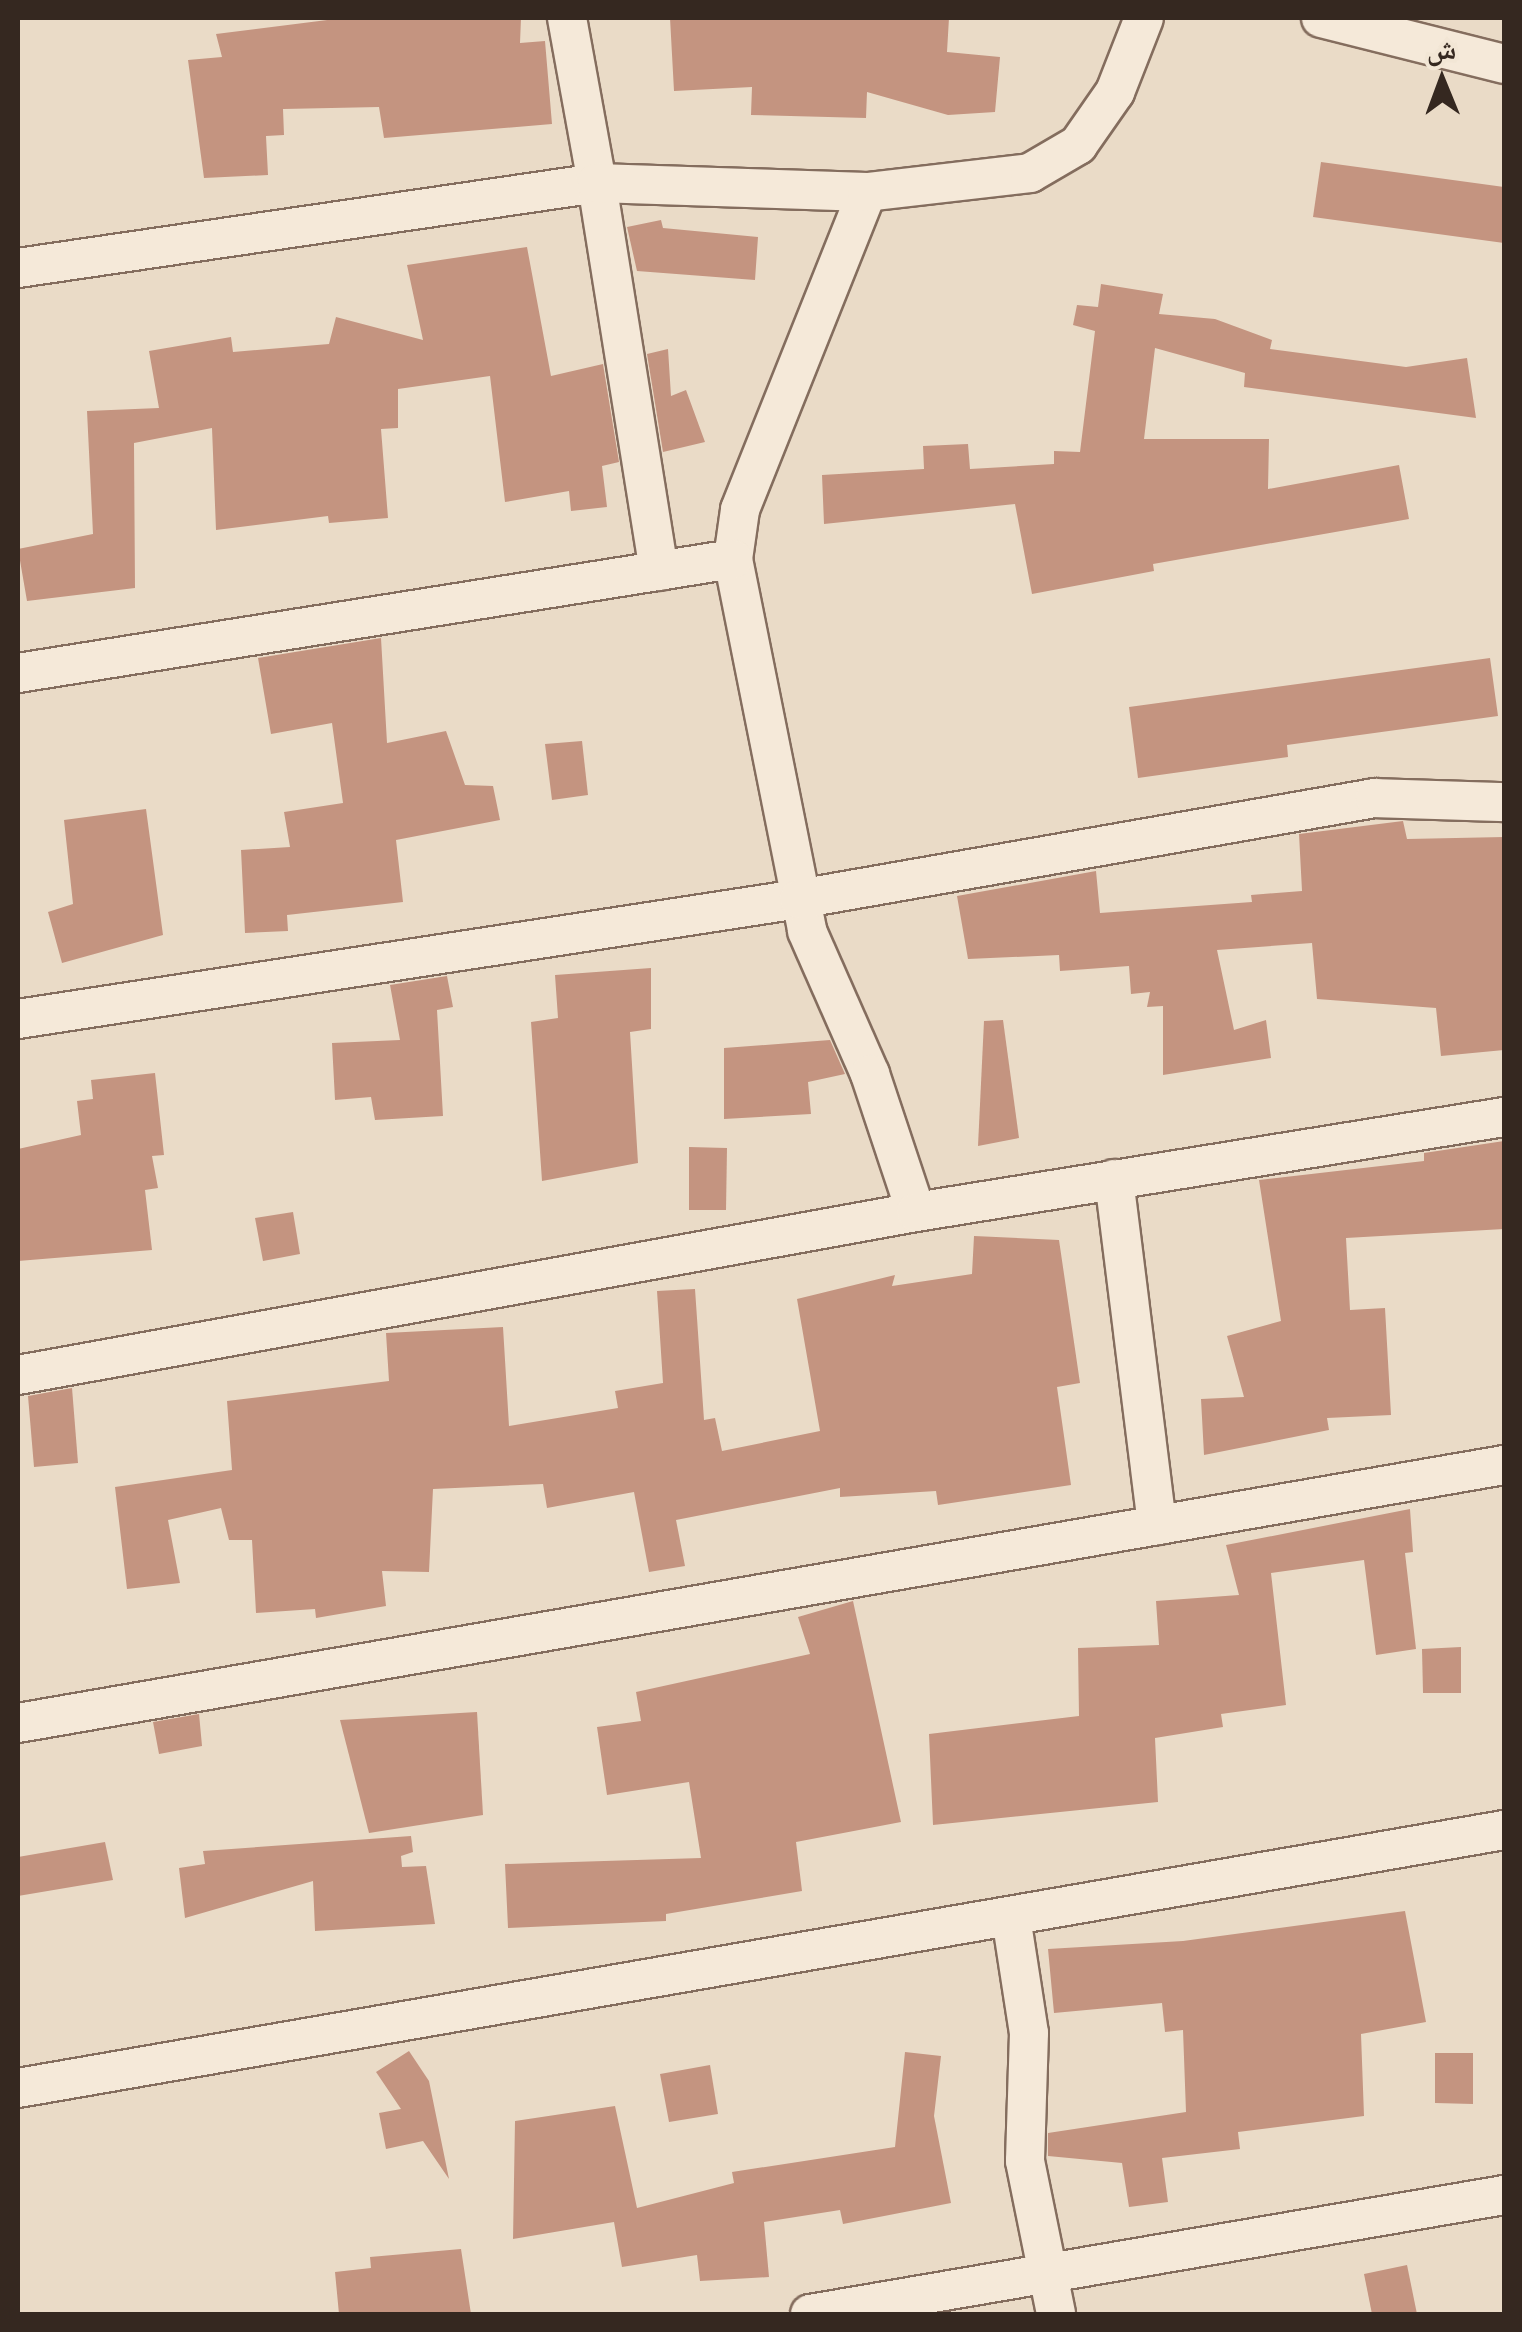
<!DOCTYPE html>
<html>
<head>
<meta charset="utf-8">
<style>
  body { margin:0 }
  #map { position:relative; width:1522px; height:2332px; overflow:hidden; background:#eadbc7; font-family:"Zilla Slab","Noto Naskh Arabic",serif }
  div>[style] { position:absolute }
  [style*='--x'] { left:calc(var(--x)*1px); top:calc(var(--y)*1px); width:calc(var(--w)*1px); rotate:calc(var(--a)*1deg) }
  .building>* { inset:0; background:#c49480 }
  .roads { filter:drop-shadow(2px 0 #846d5e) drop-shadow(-2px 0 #846d5e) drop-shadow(0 2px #846d5e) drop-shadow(0 -2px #846d5e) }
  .minor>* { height:38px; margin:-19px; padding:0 19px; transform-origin:19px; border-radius:19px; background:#f5e9d9 }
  span { translate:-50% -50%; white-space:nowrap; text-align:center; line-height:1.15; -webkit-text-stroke:10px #f2e6d5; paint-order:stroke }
  .frame { position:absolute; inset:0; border:20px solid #352820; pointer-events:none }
  .north { position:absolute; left:1392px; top:30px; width:100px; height:100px; -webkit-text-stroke:8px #f2e6d5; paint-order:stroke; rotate:359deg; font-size:28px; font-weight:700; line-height:40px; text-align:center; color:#352820 }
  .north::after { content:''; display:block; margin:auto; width:35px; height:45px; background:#352820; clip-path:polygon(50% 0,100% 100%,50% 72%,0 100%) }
</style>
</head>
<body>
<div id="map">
  <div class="building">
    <i style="clip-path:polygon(343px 18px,521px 18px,520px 43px,545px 41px,552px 124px,384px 138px,379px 107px,283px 109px,284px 135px,266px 136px,268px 175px,204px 178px,188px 60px,222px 57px,216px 34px)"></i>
    <i style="clip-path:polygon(670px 18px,949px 18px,947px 52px,1000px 57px,995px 112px,948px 115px,867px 92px,866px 118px,751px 115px,752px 87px,674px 91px)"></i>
    <i style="clip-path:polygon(1321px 162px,1504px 187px,1504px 243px,1313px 217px)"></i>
    <i style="clip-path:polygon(661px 220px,663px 228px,758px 237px,755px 280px,637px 271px,627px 227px)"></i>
    <i style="clip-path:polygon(527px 247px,551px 376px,603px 364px,619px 462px,602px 466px,607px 507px,571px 511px,569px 491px,505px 502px,490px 376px,398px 389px,398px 428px,381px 429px,388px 518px,329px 523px,328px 516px,216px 530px,212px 428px,134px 443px,135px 588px,27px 601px,18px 549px,93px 534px,87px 411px,159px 408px,149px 351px,231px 337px,233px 352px,329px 344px,336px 317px,423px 340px,407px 265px)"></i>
    <i style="clip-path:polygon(1101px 284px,1163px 294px,1159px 314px,1215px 319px,1272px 340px,1270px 349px,1406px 367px,1467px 358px,1476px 418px,1244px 387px,1245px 373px,1155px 348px,1144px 439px,1269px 439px,1268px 489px,1399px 465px,1409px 519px,1153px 564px,1154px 571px,1032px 594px,1015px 504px,824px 524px,822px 475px,924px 469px,923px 446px,968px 444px,970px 469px,1054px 464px,1054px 451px,1080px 452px,1095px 331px,1073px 325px,1077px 305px,1098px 307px)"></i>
    <i style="clip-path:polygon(668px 349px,671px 396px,686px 390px,705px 442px,663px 452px,647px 354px)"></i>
    <i style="clip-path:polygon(381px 638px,387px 743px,446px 731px,465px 785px,493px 786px,500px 820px,396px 840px,403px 902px,287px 915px,288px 931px,245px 933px,241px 850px,290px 847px,284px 812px,343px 803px,332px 723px,271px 734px,258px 658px)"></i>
    <i style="clip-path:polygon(1490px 658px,1498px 716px,1287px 745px,1288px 757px,1138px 778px,1129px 707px)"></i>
    <i style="clip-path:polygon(582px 741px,588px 795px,552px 800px,545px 744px)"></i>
    <i style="clip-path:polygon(146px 809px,163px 935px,62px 963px,48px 912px,73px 904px,64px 820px)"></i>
    <i style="clip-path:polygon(1403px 821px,1407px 839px,1504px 837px,1504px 1050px,1441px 1056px,1436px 1008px,1317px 999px,1312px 943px,1217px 950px,1234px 1030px,1266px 1020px,1271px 1058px,1163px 1075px,1163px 1006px,1147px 1007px,1150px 992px,1131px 994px,1129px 966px,1060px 971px,1059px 955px,968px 959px,957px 896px,1096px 871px,1100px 913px,1252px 902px,1251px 895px,1302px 891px,1299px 834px)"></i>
    <i style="clip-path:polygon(651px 968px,651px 1029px,630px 1032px,638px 1163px,542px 1181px,531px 1022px,558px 1018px,555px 975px)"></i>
    <i style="clip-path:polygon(447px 976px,453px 1007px,437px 1010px,443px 1116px,375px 1120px,371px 1097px,335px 1100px,332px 1043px,400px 1040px,390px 985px)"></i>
    <i style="clip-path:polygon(1003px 1020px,1019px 1138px,978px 1146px,984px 1021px)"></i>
    <i style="clip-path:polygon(830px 1040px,845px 1074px,808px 1082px,811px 1114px,724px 1119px,724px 1048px)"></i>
    <i style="clip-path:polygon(155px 1073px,164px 1155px,152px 1156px,158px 1188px,145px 1190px,152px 1250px,18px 1261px,18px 1149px,81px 1135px,77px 1101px,93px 1099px,91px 1080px)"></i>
    <i style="clip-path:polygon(1504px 1141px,1504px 1229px,1346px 1238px,1350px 1310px,1385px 1308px,1391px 1415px,1327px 1418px,1329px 1430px,1204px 1455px,1201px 1399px,1244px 1397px,1227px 1336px,1281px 1321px,1259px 1180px,1424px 1161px,1424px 1153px)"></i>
    <i style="clip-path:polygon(689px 1147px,727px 1148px,726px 1210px,689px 1210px)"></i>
    <i style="clip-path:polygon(293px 1212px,300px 1254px,263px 1261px,255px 1218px)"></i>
    <i style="clip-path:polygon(974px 1236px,1059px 1240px,1080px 1383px,1057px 1387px,1071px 1485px,938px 1505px,936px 1491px,840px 1497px,840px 1488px,676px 1520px,685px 1566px,649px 1572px,634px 1492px,547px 1508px,543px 1484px,433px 1489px,429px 1572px,382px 1571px,386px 1606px,316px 1618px,315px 1609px,256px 1613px,252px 1540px,229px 1540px,221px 1508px,168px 1520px,180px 1583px,127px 1589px,115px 1487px,232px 1470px,227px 1401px,389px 1381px,386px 1333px,503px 1327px,509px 1426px,618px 1408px,615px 1391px,663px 1383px,657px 1291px,695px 1289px,704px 1420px,715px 1418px,722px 1451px,820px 1431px,797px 1299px,895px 1275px,892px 1286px,972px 1274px)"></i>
    <i style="clip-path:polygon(72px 1388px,78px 1463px,34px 1467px,28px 1396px)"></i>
    <i style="clip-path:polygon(1410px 1509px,1413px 1552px,1405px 1553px,1416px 1649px,1376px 1655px,1364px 1560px,1271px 1573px,1286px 1705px,1221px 1714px,1223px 1727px,1155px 1738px,1158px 1802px,933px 1825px,929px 1734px,1079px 1716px,1078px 1648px,1159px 1645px,1156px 1601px,1239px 1595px,1226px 1545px)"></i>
    <i style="clip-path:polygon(853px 1601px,901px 1822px,796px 1842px,802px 1891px,666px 1914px,666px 1921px,508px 1928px,505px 1864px,701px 1858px,689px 1782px,607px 1795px,597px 1727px,641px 1721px,636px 1692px,810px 1654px,798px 1617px)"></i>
    <i style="clip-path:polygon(1461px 1647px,1461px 1693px,1423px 1693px,1422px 1649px)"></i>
    <i style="clip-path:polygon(477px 1712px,483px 1815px,369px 1833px,340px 1720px)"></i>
    <i style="clip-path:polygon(199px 1714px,202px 1746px,159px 1754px,153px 1722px)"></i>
    <i style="clip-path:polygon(411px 1836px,413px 1852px,401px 1856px,402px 1867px,426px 1866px,435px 1924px,315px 1931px,313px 1881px,185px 1918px,179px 1868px,205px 1864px,203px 1851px)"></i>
    <i style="clip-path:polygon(105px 1842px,113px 1880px,18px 1896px,18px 1857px)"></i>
    <i style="clip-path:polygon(1405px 1911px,1426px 2022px,1361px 2034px,1364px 2116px,1238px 2132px,1240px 2149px,1162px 2158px,1168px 2202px,1129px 2207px,1122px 2163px,1048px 2156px,1048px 2133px,1186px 2112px,1183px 2030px,1165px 2032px,1162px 2003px,1054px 2013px,1048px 1949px,1183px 1941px)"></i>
    <i style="clip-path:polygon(409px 2051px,429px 2081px,449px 2179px,423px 2141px,386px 2149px,379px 2113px,401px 2109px,376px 2072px)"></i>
    <i style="clip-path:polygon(905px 2052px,941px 2056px,934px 2116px,951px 2203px,843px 2224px,840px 2210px,764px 2222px,769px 2277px,700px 2281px,697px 2255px,622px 2267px,614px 2222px,513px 2239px,515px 2121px,615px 2106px,637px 2208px,734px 2183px,732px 2172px,895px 2147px)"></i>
    <i style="clip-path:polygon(1435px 2053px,1473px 2053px,1473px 2104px,1435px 2103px)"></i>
    <i style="clip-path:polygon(710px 2065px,718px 2114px,669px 2122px,660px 2074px)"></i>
    <i style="clip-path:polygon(461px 2249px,471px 2314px,339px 2314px,335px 2272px,371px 2268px,370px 2257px)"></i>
    <i style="clip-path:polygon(1407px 2265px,1417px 2314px,1372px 2314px,1364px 2274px)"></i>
  </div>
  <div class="roads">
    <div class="minor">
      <i style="--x:1321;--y:18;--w:189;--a:14.1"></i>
      <i style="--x:867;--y:192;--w:342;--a:111.8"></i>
      <i style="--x:740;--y:510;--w:49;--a:98.1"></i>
      <i style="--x:733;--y:559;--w:379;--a:78.7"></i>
      <i style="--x:807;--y:931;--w:156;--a:66.2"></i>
      <i style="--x:870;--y:1074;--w:145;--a:71.6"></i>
      <i style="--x:18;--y:268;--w:585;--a:-8.35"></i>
      <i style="--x:597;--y:183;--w:168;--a:-100.3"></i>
      <i style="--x:659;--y:571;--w:393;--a:-99.1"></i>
      <i style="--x:597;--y:183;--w:270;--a:1.9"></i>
      <i style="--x:867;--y:192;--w:164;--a:-6.6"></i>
      <i style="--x:1030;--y:173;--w:56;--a:-30.3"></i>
      <i style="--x:1078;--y:145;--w:65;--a:-55.1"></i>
      <i style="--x:1115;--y:92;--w:79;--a:-68.6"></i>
      <i style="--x:18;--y:673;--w:724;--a:-9.06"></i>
      <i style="--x:18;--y:1019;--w:790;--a:-8.74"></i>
      <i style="--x:799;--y:899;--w:585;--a:-9.95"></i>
      <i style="--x:1375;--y:798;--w:129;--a:1.8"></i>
      <i style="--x:1114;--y:1179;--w:349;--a:82.9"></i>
      <i style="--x:18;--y:1375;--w:913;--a:-10.29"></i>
      <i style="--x:916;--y:1212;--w:596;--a:-9.18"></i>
      <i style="--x:18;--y:1723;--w:1508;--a:-9.85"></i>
      <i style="--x:1011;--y:1917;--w:117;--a:81.2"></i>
      <i style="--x:1029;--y:2033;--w:128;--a:91.8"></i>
      <i style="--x:1025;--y:2161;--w:156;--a:78.5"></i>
      <i style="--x:18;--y:2088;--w:1508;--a:-9.85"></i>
      <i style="--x:810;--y:2314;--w:704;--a:-9.73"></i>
    </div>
  </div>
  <div class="frame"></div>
  <div class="north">ش</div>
</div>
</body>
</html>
